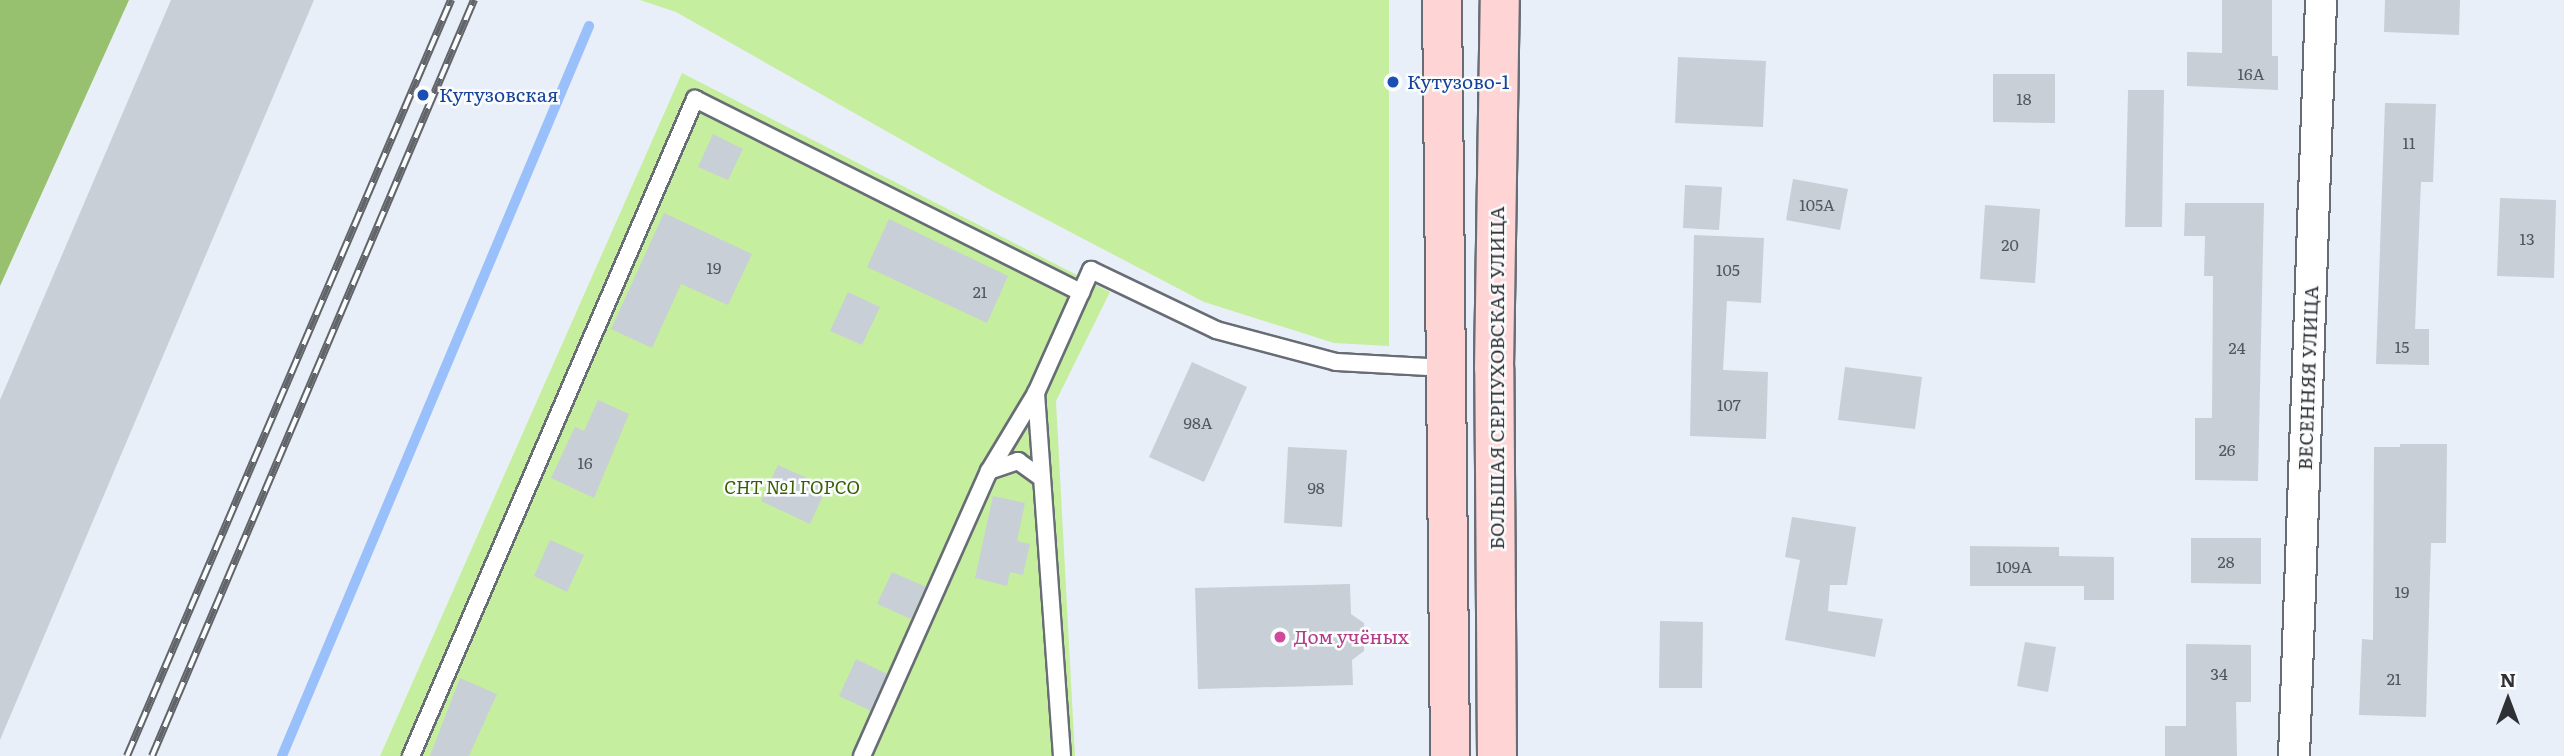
<!DOCTYPE html>
<html>
<head>
<meta charset="utf-8">
<style>
  body { margin:0 }
  #map { position:relative; width:2564px; height:756px; overflow:hidden; background:#e9eff8; font-family:Literata,serif }
  div>[style] { position:absolute }
  [style*='--x'] { left:calc(var(--x)*1px); top:calc(var(--y)*1px); width:calc(var(--w)*1px); rotate:calc(var(--a)*1deg) }
  .green>* { inset:0; background:#c6ee9f }
  .forest>* { inset:0; background:#98c16f }
  .stream>* { height:10px; margin:-5px; padding:0 5px; transform-origin:5px; border-radius:5px; background:#99c0fb }
  .building>* { inset:0; background:#c8cfd7 }
  .roads { filter:drop-shadow(2px 0 #686d75) drop-shadow(-2px 0 #686d75) drop-shadow(0 2px #686d75) drop-shadow(0 -2px #686d75) }
  .service>* { height:16px; margin:-8px; padding:0 8px; transform-origin:8px; border-radius:8px; background:#fff }
  .minor>* { height:30px; margin:-15px; padding:0 15px; transform-origin:15px; border-radius:15px; background:#fff }
  .primary>* { height:38px; margin:-19px; padding:0 19px; transform-origin:19px; border-radius:19px; background:#fed4d5 }
  .rail>* { height:8px; margin-top:-4px; transform-origin:0; background:repeating-linear-gradient(90deg,#fbfcfe 0 16px,#616468 0 32px); box-sizing:border-box; border-block:2px solid #616468 }
  .dots>* { width:19px; height:19px; translate:-50% -50%; box-sizing:border-box; border:4px solid #fbfcfe; border-radius:50% }
  span { translate:-50% -50%; white-space:nowrap; text-align:center; line-height:1.15; -webkit-text-stroke:5px #fbfcfe; paint-order:stroke }
  .number-label { font-size:16px; color:#54585c }
  .number-label span { -webkit-text-stroke-width:0 }
  .transit-label { font-size:19px; color:#164399 }
  .left { translate:0 -50%; text-align:left }
  .street-label { font-size:19px; color:#2e3033 }
  .park-label { font-size:19px; color:#3a5e00; font-style:italic }
  .hotel-label { font-size:19px; color:#b23c85 }
  .north { position:absolute; left:2473px; top:665px; width:70px; height:70px; -webkit-text-stroke:5px #fbfcfe; paint-order:stroke; rotate:0deg; font-size:19px; font-weight:700; line-height:28px; text-align:center; color:#2e3033 }
  .north::after { content:''; display:block; margin:auto; width:24px; height:32px; background:#2e3033; clip-path:polygon(50% 0,100% 100%,50% 72%,0 100%) }
</style>
</head>
<body>
<div id="map">
  <div class="green">
    <i style="clip-path:polygon(640px 0,1389px 0,1389px 346px,1334px 343px,1204px 302px,992px 191px,676px 12px)"></i>
    <i style="clip-path:polygon(682px 73px,1110px 292px,1056px 401px,1075px 756px,380px 756px)"></i>
  </div>
  <div class="forest">
    <i style="clip-path:polygon(0 0,129px 0,0 286px)"></i>
  </div>
  <div class="stream">
    <i style="--x:282;--y:756;--w:792;--a:-67.19"></i>
  </div>
  <div class="building">
    <i style="clip-path:polygon(171px 0,314px 0,0 740px,0 400px)"></i>
    <i style="clip-path:polygon(2222px 0,2272px 0,2272px 56px,2278px 56px,2278px 90px,2187px 86px,2187px 52px,2222px 53px)"></i>
    <i style="clip-path:polygon(2385px 0,2460px 0,2459px 35px,2384px 32px)"></i>
    <i style="clip-path:polygon(1678px 57px,1766px 61px,1763px 127px,1675px 123px)"></i>
    <i style="clip-path:polygon(1993px 74px,2055px 74px,2055px 123px,1993px 122px)"></i>
    <i style="clip-path:polygon(2128px 90px,2164px 90px,2162px 227px,2125px 227px)"></i>
    <i style="clip-path:polygon(2385px 103px,2436px 104px,2433px 182px,2421px 182px,2415px 329px,2429px 329px,2429px 365px,2376px 364px)"></i>
    <i style="clip-path:polygon(713px 134px,743px 149px,728px 180px,698px 167px)"></i>
    <i style="clip-path:polygon(1793px 179px,1848px 189px,1840px 230px,1786px 220px)"></i>
    <i style="clip-path:polygon(1685px 185px,1722px 187px,1719px 230px,1683px 228px)"></i>
    <i style="clip-path:polygon(2500px 198px,2556px 200px,2554px 278px,2497px 276px)"></i>
    <i style="clip-path:polygon(2185px 203px,2264px 203px,2258px 481px,2195px 480px,2195px 418px,2212px 418px,2213px 276px,2204px 276px,2205px 236px,2184px 236px)"></i>
    <i style="clip-path:polygon(1985px 205px,2040px 209px,2035px 283px,1980px 279px)"></i>
    <i style="clip-path:polygon(664px 213px,752px 254px,728px 305px,681px 284px,652px 348px,611px 329px)"></i>
    <i style="clip-path:polygon(889px 219px,1008px 276px,987px 323px,867px 267px)"></i>
    <i style="clip-path:polygon(1694px 235px,1764px 238px,1761px 303px,1727px 301px,1723px 370px,1768px 372px,1766px 439px,1690px 436px)"></i>
    <i style="clip-path:polygon(848px 292px,880px 307px,862px 345px,830px 331px)"></i>
    <i style="clip-path:polygon(1192px 362px,1247px 387px,1204px 482px,1149px 457px)"></i>
    <i style="clip-path:polygon(1845px 367px,1922px 377px,1915px 429px,1838px 420px)"></i>
    <i style="clip-path:polygon(598px 400px,629px 414px,594px 498px,551px 478px,575px 427px,584px 431px)"></i>
    <i style="clip-path:polygon(2400px 444px,2447px 444px,2446px 543px,2431px 543px,2426px 717px,2359px 715px,2362px 639px,2373px 640px,2374px 447px,2400px 447px)"></i>
    <i style="clip-path:polygon(1288px 447px,1347px 450px,1342px 527px,1284px 523px)"></i>
    <i style="clip-path:polygon(778px 465px,827px 487px,810px 524px,761px 501px)"></i>
    <i style="clip-path:polygon(993px 496px,1025px 503px,1017px 541px,1030px 544px,1023px 575px,1010px 572px,1007px 586px,975px 578px)"></i>
    <i style="clip-path:polygon(1792px 517px,1856px 527px,1847px 585px,1830px 585px,1828px 611px,1883px 619px,1875px 657px,1785px 640px,1800px 560px,1785px 557px)"></i>
    <i style="clip-path:polygon(2191px 538px,2261px 538px,2261px 584px,2191px 583px)"></i>
    <i style="clip-path:polygon(550px 540px,584px 555px,567px 592px,534px 576px)"></i>
    <i style="clip-path:polygon(1970px 546px,2059px 547px,2059px 556px,2114px 557px,2114px 600px,2084px 600px,2084px 586px,1970px 586px)"></i>
    <i style="clip-path:polygon(892px 572px,926px 587px,911px 619px,877px 604px)"></i>
    <i style="clip-path:polygon(1350px 584px,1351px 614px,1364px 623px,1364px 651px,1352px 660px,1353px 685px,1198px 689px,1195px 588px)"></i>
    <i style="clip-path:polygon(1660px 621px,1703px 622px,1702px 688px,1659px 688px)"></i>
    <i style="clip-path:polygon(2025px 642px,2056px 647px,2048px 692px,2017px 686px)"></i>
    <i style="clip-path:polygon(2186px 644px,2251px 645px,2251px 702px,2236px 702px,2237px 756px,2165px 756px,2165px 726px,2186px 726px)"></i>
    <i style="clip-path:polygon(856px 659px,887px 674px,871px 711px,839px 696px)"></i>
    <i style="clip-path:polygon(460px 678px,497px 694px,469px 756px,430px 756px)"></i>
  </div>
  <div class="roads">
    <div class="service">
      <i style="--x:989;--y:471;--w:31;--a:-19"></i>
      <i style="--x:1018;--y:461;--w:27;--a:36"></i>
      <i style="--x:411;--y:756;--w:716;--a:-66.62"></i>
      <i style="--x:695;--y:99;--w:432;--a:26.6"></i>
      <i style="--x:862;--y:756;--w:312;--a:-66"></i>
      <i style="--x:989;--y:471;--w:91;--a:-58.9"></i>
      <i style="--x:1062;--y:756;--w:364;--a:-94.1"></i>
      <i style="--x:1036;--y:393;--w:135;--a:-65.9"></i>
      <i style="--x:1091;--y:270;--w:139;--a:25.6"></i>
      <i style="--x:1216;--y:330;--w:124;--a:14.9"></i>
      <i style="--x:1336;--y:362;--w:111;--a:3.1"></i>
    </div>
    <div class="minor">
      <i style="--x:2294;--y:756;--w:756;--a:-87.95"></i>
    </div>
    <div class="primary">
      <i style="--x:1442;--y:0;--w:756;--a:89.39"></i>
      <i style="--x:1497;--y:756;--w:388;--a:-90.4"></i>
      <i style="--x:1494;--y:368;--w:368;--a:-89.1"></i>
    </div>
  </div>
  <div class="rail">
    <i style="--x:127;--y:756;--w:823;--a:-66.8"></i>
    <i style="--x:152;--y:756;--w:822;--a:-66.93"></i>
  </div>
  <div class="dots">
    <i style="left:1393px;top:82px;background:#1a4fb4"></i>
    <i style="left:423px;top:95px;background:#1a4fb4"></i>
    <i style="left:1280px;top:637px;background:#d1479c"></i>
  </div>
  <div class="number-label">
    <span style="left:2251px;top:73px">16А</span>
    <span style="left:2024px;top:98px">18</span>
    <span style="left:2409px;top:142px">11</span>
    <span style="left:1817px;top:204px">105А</span>
    <span style="left:2527px;top:238px">13</span>
    <span style="left:2010px;top:244px">20</span>
    <span style="left:714px;top:267px">19</span>
    <span style="left:1728px;top:269px">105</span>
    <span style="left:980px;top:291px">21</span>
    <span style="left:2402px;top:346px">15</span>
    <span style="left:2237px;top:347px">24</span>
    <span style="left:1729px;top:404px">107</span>
    <span style="left:1198px;top:422px">98А</span>
    <span style="left:2227px;top:449px">26</span>
    <span style="left:585px;top:462px">16</span>
    <span style="left:1316px;top:487px">98</span>
    <span style="left:2226px;top:561px">28</span>
    <span style="left:2014px;top:566px">109А</span>
    <span style="left:2402px;top:591px">19</span>
    <span style="left:2219px;top:673px">34</span>
    <span style="left:2394px;top:678px">21</span>
  </div>
  <div class="transit-label">
    <span class="left" style="left:1407px;top:82px">Кутузово-1</span>
    <span class="left" style="left:439px;top:95px">Кутузовская</span>
  </div>
  <div class="street-label">
    <span style="left:1497px;top:378px;rotate:-90deg">БОЛЬШАЯ СЕРПУХОВСКАЯ УЛИЦА</span>
    <span style="left:2308px;top:378px;rotate:-88deg">ВЕСЕННЯЯ УЛИЦА</span>
  </div>
  <div class="park-label">
    <span style="left:792px;top:487px">СНТ №1 ГОРСО</span>
  </div>
  <div class="hotel-label">
    <span class="left" style="left:1294px;top:637px">Дом учёных</span>
  </div>
  <div class="north">N</div>
</div>
</body>
</html>
